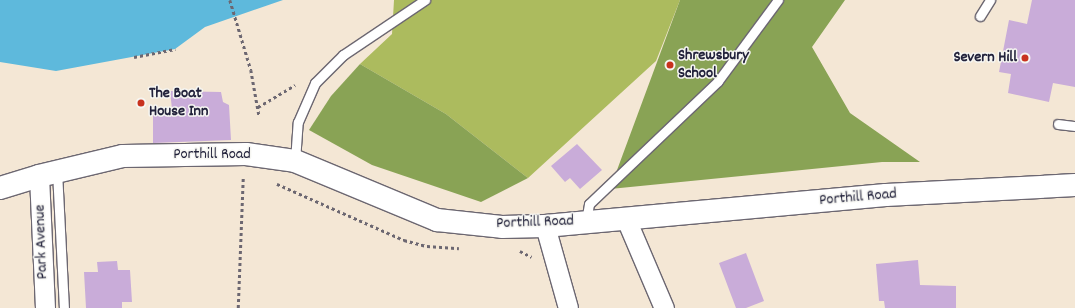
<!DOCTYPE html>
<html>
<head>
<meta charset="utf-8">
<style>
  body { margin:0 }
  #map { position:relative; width:1075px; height:308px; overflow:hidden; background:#f4e7d5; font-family:Dekko,sans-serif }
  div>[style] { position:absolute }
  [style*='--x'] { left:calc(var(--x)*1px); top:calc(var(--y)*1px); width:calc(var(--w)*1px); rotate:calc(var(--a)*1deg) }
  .green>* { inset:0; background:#acbb5e }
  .forest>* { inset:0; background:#89a355 }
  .water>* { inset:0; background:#5eb9dc }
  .building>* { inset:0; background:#c9acd9 }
  .path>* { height:2.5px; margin-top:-1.25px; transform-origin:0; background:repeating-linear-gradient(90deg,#6c6771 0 3px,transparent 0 6px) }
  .roads { filter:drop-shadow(1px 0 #6c6771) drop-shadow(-1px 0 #6c6771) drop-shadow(0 1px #6c6771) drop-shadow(0 -1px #6c6771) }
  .lane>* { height:9px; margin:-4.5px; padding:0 4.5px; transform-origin:4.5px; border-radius:4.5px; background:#fff }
  .street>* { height:19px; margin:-9.5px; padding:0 9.5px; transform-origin:9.5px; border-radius:9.5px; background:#fff }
  .secondary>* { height:22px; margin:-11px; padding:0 11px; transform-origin:11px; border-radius:11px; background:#fff }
  .dots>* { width:11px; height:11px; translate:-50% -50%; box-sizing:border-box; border:2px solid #f6f6f2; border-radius:50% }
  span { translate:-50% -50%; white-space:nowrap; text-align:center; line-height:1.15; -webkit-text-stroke:3px #f6f6f2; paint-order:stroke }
  .poi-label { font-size:16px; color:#22223b; font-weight:700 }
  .left { translate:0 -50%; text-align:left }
  .right { translate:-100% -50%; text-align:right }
  .street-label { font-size:16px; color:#22223b }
</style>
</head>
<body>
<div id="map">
  <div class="green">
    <i style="clip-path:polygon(394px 0,680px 0,656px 61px,528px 178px,446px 114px,360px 64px,392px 34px)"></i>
  </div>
  <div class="forest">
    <i style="clip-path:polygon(680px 0,845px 0,812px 47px,850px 113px,920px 162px,882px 162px,610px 189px)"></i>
    <i style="clip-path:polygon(360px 64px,446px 114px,528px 178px,481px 202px,372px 165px,309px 130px,331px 96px)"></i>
  </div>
  <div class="water">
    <i style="clip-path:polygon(0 0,283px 0,205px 27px,175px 49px,56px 71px,0 62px)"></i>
  </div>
  <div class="building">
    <i style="clip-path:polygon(1032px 0,1075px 0,1075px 87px,1053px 83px,1049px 102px,1008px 93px,1011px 74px,999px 72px,1009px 20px,1027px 24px)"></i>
    <i style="clip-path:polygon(170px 91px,221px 92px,223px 102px,229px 105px,231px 140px,153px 143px,153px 110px,172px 109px)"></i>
    <i style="clip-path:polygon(577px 144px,602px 170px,580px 189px,570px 178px,565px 182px,551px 166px)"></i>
    <i style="clip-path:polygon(746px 253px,764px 301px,746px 308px,736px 308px,719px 263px)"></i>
    <i style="clip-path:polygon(918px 260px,920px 285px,956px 286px,956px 308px,885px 308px,884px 301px,879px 301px,876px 264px)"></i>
    <i style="clip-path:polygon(117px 261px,118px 270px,130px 270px,132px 302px,122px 302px,122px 308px,86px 308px,84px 272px,98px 272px,97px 262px)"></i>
  </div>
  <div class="path">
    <i style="--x:230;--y:0;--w:73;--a:73.3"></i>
    <i style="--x:251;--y:70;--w:46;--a:79.9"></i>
    <i style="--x:134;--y:57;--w:42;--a:-11"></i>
    <i style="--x:258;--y:107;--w:43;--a:-30.7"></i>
    <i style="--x:277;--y:184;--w:139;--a:23.8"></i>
    <i style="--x:404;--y:240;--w:24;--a:15"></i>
    <i style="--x:427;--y:246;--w:32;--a:4"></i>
    <i style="--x:520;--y:251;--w:13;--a:27"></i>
    <i style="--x:238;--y:308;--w:130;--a:-87.8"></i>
  </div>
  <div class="roads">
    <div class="lane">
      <i style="--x:980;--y:16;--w:19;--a:-58"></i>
      <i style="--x:1058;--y:124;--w:17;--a:7"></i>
      <i style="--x:295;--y:161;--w:39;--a:-86"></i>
      <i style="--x:298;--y:122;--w:43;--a:-66.4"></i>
      <i style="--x:315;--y:83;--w:40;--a:-45"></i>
      <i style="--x:343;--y:55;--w:99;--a:-33.9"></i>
      <i style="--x:57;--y:171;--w:137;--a:87.1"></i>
      <i style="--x:586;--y:221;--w:17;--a:-80"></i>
      <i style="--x:589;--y:204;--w:178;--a:-43.6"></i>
      <i style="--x:718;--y:81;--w:101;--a:-53.5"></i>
    </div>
    <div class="street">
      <i style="--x:39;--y:176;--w:132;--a:87.4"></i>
      <i style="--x:626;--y:219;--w:97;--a:66.9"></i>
      <i style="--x:545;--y:226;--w:85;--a:74.3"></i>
    </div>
    <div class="secondary">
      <i style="--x:0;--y:188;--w:41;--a:-17.1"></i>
      <i style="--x:39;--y:176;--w:86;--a:-13.4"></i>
      <i style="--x:123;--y:156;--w:123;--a:-0.9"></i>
      <i style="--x:246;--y:154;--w:49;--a:8.1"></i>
      <i style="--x:295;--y:161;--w:154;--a:22.6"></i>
      <i style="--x:437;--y:220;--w:65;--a:6.1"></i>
      <i style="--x:502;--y:227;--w:43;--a:-1.3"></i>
      <i style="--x:545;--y:226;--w:342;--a:-5.2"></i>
      <i style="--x:886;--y:195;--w:189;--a:-3"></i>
    </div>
  </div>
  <div class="dots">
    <i style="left:1025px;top:58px;background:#c8321e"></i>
    <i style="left:670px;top:65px;background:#c8321e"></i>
    <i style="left:141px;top:103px;background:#c8321e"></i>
  </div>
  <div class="poi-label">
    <span class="left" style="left:678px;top:65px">Shrewsbury<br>School</span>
    <span class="right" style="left:1017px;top:58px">Severn Hill</span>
    <span class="left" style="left:149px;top:103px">The Boat<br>House Inn</span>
  </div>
  <div class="street-label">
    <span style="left:212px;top:155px">Porthill Road</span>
    <span style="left:858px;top:198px;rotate:-5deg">Porthill Road</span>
    <span style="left:535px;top:223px;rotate:-2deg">Porthill Road</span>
    <span style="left:42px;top:242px;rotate:-92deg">Park Avenue</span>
  </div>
</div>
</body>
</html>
